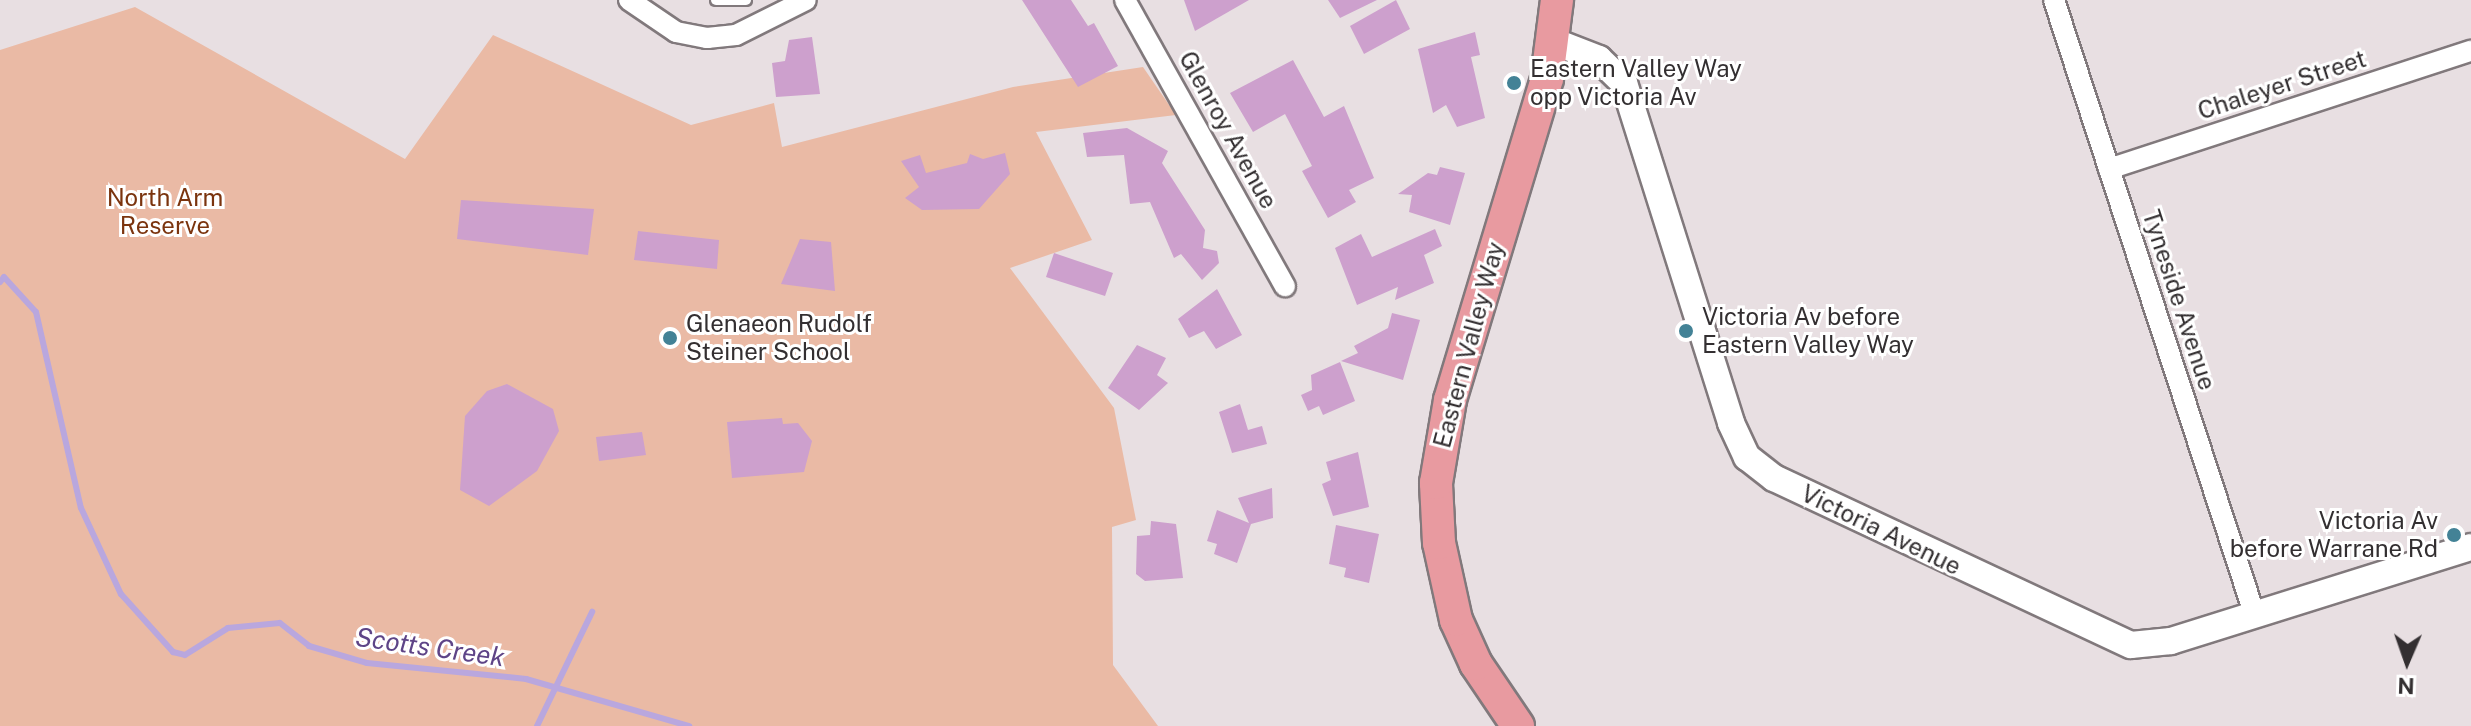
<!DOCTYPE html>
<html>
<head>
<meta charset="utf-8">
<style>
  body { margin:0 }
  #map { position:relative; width:2471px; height:726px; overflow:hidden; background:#e8dfe2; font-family:"Public Sans",sans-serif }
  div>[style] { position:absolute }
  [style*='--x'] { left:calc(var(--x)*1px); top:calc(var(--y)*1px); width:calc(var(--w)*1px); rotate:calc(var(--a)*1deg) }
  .green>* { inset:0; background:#eabaa5 }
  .stream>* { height:6px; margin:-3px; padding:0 3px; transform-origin:3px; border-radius:3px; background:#b9a7de }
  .building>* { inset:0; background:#cda0cd }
  .roads { filter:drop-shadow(2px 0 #81797c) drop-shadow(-2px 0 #81797c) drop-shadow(0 2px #81797c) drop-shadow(0 -2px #81797c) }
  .service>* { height:10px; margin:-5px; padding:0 5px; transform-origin:5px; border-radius:5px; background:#fff }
  .minor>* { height:20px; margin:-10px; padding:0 10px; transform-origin:10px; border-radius:10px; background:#fff }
  .tertiary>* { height:26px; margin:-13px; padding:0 13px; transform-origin:13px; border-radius:13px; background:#fff }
  .primary>* { height:32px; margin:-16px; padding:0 16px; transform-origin:16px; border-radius:16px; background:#e89aa0 }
  .dots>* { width:22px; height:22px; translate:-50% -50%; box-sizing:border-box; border:4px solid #fff; border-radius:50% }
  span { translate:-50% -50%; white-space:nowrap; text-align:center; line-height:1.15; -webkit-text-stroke:6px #fff; paint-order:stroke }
  .poi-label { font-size:24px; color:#332f31 }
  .left { translate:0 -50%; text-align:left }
  .right { translate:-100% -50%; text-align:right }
  .street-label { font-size:24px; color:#332f31 }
  .park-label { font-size:24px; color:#7b340e }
  .water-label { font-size:26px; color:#5e4487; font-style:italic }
  .north { position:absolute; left:2367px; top:622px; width:80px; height:80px; -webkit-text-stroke:6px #fff; paint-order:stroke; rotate:182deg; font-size:22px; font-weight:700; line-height:32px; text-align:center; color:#332f31 }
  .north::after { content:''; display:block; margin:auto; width:28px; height:36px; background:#332f31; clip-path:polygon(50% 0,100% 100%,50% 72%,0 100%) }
</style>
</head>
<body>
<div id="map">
  <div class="green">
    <i style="clip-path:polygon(135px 7px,405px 159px,493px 35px,691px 125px,774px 103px,782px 147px,1013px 87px,1143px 67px,1176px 115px,1036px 132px,1092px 240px,1010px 268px,1114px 408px,1136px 520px,1112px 527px,1113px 665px,1158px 726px,0 726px,0 50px)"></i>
  </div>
  <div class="stream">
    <i style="--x:0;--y:282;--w:6;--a:-51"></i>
    <i style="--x:4;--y:277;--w:47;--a:47.6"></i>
    <i style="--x:36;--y:312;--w:201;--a:77.1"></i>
    <i style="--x:81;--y:508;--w:95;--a:65.1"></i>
    <i style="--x:121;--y:594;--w:78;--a:48.1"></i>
    <i style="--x:173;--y:652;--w:12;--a:14"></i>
    <i style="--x:185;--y:655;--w:51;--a:-32.1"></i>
    <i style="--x:228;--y:628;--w:52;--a:-5.5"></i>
    <i style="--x:280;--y:623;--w:37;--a:38"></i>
    <i style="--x:309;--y:646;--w:60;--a:16.3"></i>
    <i style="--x:367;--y:663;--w:160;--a:5.7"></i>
    <i style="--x:526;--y:679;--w:170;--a:16.1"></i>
    <i style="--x:537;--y:726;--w:127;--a:-64.2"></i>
  </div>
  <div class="building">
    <i style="clip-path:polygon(1022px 0,1071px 0,1088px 26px,1094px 23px,1118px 66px,1078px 87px)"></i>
    <i style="clip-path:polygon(1184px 0,1249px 0,1195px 31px)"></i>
    <i style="clip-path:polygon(1328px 0,1377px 0,1340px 18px)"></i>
    <i style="clip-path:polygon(1396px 0,1410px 29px,1364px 54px,1350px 26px)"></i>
    <i style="clip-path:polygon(1475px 32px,1480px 55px,1471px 57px,1485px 118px,1457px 127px,1446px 105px,1433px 113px,1418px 49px)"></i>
    <i style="clip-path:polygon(812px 37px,820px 94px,776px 97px,772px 63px,785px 61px,789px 40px)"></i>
    <i style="clip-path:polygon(1293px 60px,1324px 117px,1344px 106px,1374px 178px,1349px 190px,1356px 202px,1328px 218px,1302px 171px,1312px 166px,1285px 114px,1253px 132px,1230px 93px)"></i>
    <i style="clip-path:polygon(1127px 128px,1168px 151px,1162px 163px,1205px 230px,1203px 248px,1217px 251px,1219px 263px,1202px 280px,1181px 254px,1174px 258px,1150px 202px,1130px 204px,1124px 155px,1087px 157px,1083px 133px)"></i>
    <i style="clip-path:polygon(1005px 153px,1010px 174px,979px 209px,922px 210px,905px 198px,919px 187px,901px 161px,920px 155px,926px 173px,967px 163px,970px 154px,983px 159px)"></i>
    <i style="clip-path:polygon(1440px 167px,1465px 173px,1450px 225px,1409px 212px,1412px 195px,1398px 194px,1428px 173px,1437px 175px)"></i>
    <i style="clip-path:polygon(461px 200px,594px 209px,588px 255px,457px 239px)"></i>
    <i style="clip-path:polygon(1435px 229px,1442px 246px,1424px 255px,1434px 283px,1395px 300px,1398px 287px,1357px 305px,1335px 248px,1361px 234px,1372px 257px)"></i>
    <i style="clip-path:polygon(638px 231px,719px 240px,717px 269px,634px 260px)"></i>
    <i style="clip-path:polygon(800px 239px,831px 242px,835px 291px,781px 284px)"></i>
    <i style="clip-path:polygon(1054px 253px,1113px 273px,1105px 296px,1046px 277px)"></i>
    <i style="clip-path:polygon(1217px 289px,1242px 335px,1216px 349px,1204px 331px,1189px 338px,1178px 319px)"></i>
    <i style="clip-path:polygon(1392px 313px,1420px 320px,1403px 380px,1341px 361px,1358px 353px,1354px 346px,1388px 328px)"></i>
    <i style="clip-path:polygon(1137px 345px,1166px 358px,1157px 375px,1168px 383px,1139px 410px,1108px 388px)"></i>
    <i style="clip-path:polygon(1340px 362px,1355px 401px,1323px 415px,1319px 406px,1308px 411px,1301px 395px,1312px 390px,1311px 375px)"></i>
    <i style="clip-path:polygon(507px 384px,553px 409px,559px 431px,537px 471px,489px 506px,460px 490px,465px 416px,487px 391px)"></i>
    <i style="clip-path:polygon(1240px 404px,1248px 430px,1262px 426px,1267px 444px,1232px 453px,1219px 412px)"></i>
    <i style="clip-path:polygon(782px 418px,783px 424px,798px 423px,812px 441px,804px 472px,732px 478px,727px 422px)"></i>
    <i style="clip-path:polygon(642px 432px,646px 455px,599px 461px,596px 437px)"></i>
    <i style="clip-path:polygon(1358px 452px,1369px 507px,1333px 516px,1322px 484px,1331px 480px,1326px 462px)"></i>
    <i style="clip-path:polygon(1272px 488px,1273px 518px,1251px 524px,1237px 563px,1214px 554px,1217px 544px,1207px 541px,1217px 510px,1249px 523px,1238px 498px)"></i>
    <i style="clip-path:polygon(1151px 521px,1176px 524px,1183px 578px,1145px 581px,1136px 574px,1137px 536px,1150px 535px)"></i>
    <i style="clip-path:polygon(1336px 525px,1379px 534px,1369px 583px,1344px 577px,1346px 568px,1329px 564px)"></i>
  </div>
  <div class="roads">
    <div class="service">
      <i style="--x:716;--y:0;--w:30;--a:0"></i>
    </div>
    <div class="minor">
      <i style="--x:629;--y:0;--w:57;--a:34.2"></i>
      <i style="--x:676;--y:32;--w:32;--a:11"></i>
      <i style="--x:707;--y:38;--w:29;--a:-6"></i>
      <i style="--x:736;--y:35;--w:78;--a:-26.6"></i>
      <i style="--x:1125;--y:0;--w:328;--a:60.8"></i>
      <i style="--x:2054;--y:0;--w:648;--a:71.93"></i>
      <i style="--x:2109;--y:169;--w:381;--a:-18.1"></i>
    </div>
    <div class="tertiary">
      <i style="--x:1555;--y:42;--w:47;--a:21.1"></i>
      <i style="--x:1599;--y:59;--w:35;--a:44"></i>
      <i style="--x:1624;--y:83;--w:356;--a:72.5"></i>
      <i style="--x:1731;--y:423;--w:38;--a:65"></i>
      <i style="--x:1747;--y:457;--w:34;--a:38"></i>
      <i style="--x:1774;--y:478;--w:394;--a:25.1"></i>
      <i style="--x:2131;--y:645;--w:40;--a:-5.7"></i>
      <i style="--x:2171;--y:641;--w:314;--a:-17.4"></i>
    </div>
    <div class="primary">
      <i style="--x:1518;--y:726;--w:75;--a:-124.1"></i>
      <i style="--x:1476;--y:664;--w:48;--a:-114.4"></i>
      <i style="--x:1456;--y:620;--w:79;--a:-102.4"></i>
      <i style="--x:1439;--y:543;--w:60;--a:-92.9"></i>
      <i style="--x:1436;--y:483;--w:84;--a:-80.4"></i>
      <i style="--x:1450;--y:400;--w:336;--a:-73.2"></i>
      <i style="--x:1547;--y:78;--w:79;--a:-82.7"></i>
    </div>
  </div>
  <div class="dots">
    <i style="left:1514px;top:83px;background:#438296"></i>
    <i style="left:1686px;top:331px;background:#438296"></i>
    <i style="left:670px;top:338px;background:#438296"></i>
    <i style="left:2454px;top:535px;background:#438296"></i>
  </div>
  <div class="poi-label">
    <span class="left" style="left:1530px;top:83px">Eastern Valley Way<br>opp Victoria Av</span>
    <span class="left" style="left:1702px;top:331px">Victoria Av before<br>Eastern Valley Way</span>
    <span class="left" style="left:686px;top:338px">Glenaeon Rudolf<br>Steiner School</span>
    <span class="right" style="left:2438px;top:535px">Victoria Av<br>before Warrane Rd</span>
  </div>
  <div class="street-label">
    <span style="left:2282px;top:85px;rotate:-18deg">Chaleyer Street</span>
    <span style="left:1228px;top:130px;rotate:61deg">Glenroy Avenue</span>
    <span style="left:2179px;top:300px;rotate:72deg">Tyneside Avenue</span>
    <span style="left:1469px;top:345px;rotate:-75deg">Eastern Valley Way</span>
    <span style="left:1881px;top:530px;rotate:26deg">Victoria Avenue</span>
  </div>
  <div class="park-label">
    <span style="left:165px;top:212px">North Arm<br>Reserve</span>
  </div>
  <div class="water-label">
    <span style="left:430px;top:647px;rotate:8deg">Scotts Creek</span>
  </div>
  <div class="north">N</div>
</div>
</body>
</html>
